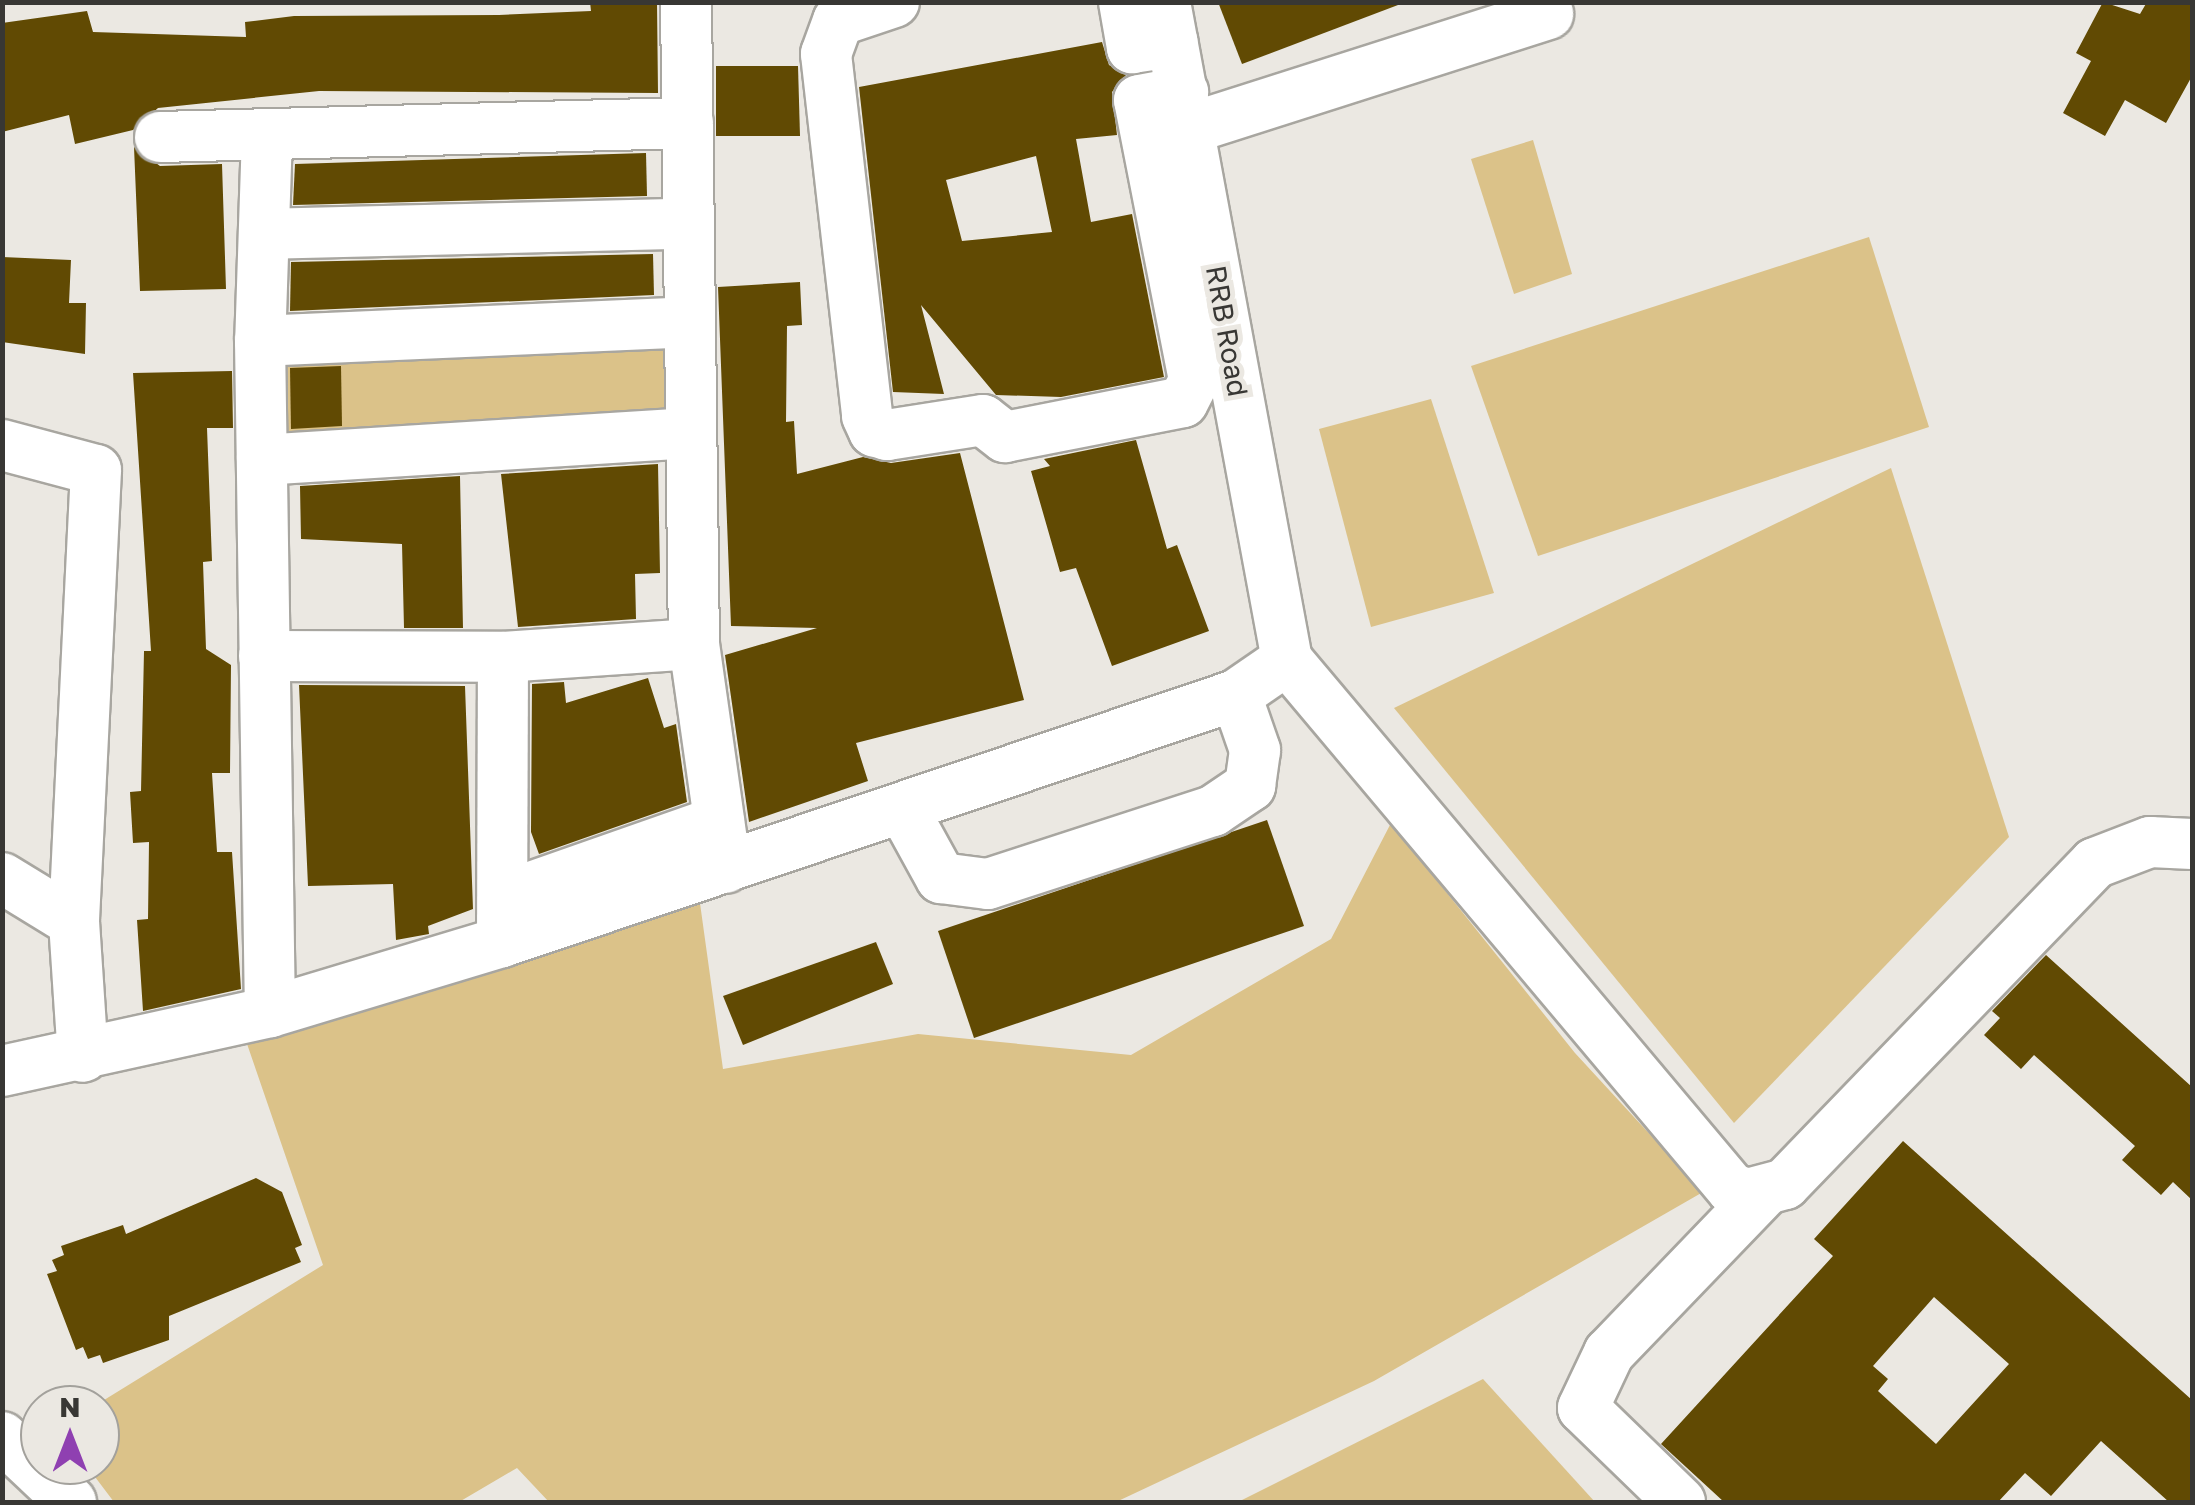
<!DOCTYPE html>
<html>
<head>
<meta charset="utf-8">
<style>
  body { margin:0 }
  #map { position:relative; width:2195px; height:1505px; overflow:hidden; background:#ebe8e2; font-family:"Golos Text",sans-serif }
  div>[style] { position:absolute }
  [style*='--x'] { left:calc(var(--x)*1px); top:calc(var(--y)*1px); width:calc(var(--w)*1px); rotate:calc(var(--a)*1deg) }
  .green>* { inset:0; background:#dbc289 }
  .building>* { inset:0; background:#614a03 }
  .roads { filter:drop-shadow(2px 0 #a8a6a0) drop-shadow(-2px 0 #a8a6a0) drop-shadow(0 2px #a8a6a0) drop-shadow(0 -2px #a8a6a0) }
  .minor>* { height:50px; margin:-25px; padding:0 25px; transform-origin:25px; border-radius:25px; background:#fff }
  span { translate:-50% -50%; white-space:nowrap; text-align:center; line-height:1.15; -webkit-text-stroke:10px #ebe8e2; paint-order:stroke }
  .street-label { font-size:28px; color:#383734 }
  .frame { position:absolute; inset:0; border:5px solid #383734; pointer-events:none }
  .north { position:absolute; left:20px; top:1385px; width:100px; height:100px; box-sizing:border-box; background:#ebe8e2; border:2px solid #a3a19c; border-radius:50%; rotate:0deg; font-size:28px; font-weight:700; line-height:40px; text-align:center; color:#383734 }
  .north::after { content:''; display:block; margin:auto; width:35px; height:45px; background:#8f40b1; clip-path:polygon(50% 0,100% 100%,50% 72%,0 100%) }
</style>
</head>
<body>
<div id="map">
  <div class="green">
    <i style="clip-path:polygon(1533px 140px,1572px 274px,1514px 294px,1471px 159px)"></i>
    <i style="clip-path:polygon(1869px 237px,1929px 427px,1538px 556px,1471px 366px)"></i>
    <i style="clip-path:polygon(687px 322px,686px 433px,262px 460px,260px 341px)"></i>
    <i style="clip-path:polygon(1431px 399px,1494px 593px,1371px 627px,1319px 429px)"></i>
    <i style="clip-path:polygon(1891px 468px,2009px 837px,1734px 1123px,1394px 708px)"></i>
    <i style="clip-path:polygon(1391px 823px,1575px 1053px,1703px 1192px,1374px 1381px,1116px 1502px,549px 1502px,517px 1468px,459px 1502px,114px 1502px,86px 1465px,100px 1465px,96px 1405px,323px 1265px,246px 1041px,699px 896px,723px 1069px,918px 1034px,1131px 1055px,1331px 939px)"></i>
    <i style="clip-path:polygon(1483px 1379px,1595px 1502px,1238px 1502px)"></i>
  </div>
  <div class="building">
    <i style="clip-path:polygon(590px 2px,657px 2px,658px 93px,319px 91px,158px 108px,133px 130px,75px 144px,69px 115px,2px 132px,2px 23px,87px 11px,93px 32px,246px 37px,245px 22px,294px 16px,499px 15px,591px 11px)"></i>
    <i style="clip-path:polygon(1218px 2px,1397px 2px,1398px 5px,1242px 64px)"></i>
    <i style="clip-path:polygon(2103px 2px,2140px 14px,2147px 2px,2192px 2px,2192px 76px,2166px 123px,2125px 100px,2105px 136px,2063px 113px,2091px 61px,2076px 53px)"></i>
    <i style="clip-path:polygon(evenodd,1102px 42px,1109px 65px,1126px 75px,1112px 92px,1117px 135px,1076px 139px,1091px 222px,1132px 214px,1164px 377px,1061px 397px,996px 395px,921px 305px,944px 394px,893px 392px,859px 87px,1102px 42px,1036px 156px,1052px 232px,962px 241px,946px 180px,1036px 156px)"></i>
    <i style="clip-path:polygon(716px 66px,798px 66px,800px 136px,716px 136px)"></i>
    <i style="clip-path:polygon(134px 147px,160px 166px,222px 164px,226px 289px,140px 291px)"></i>
    <i style="clip-path:polygon(646px 153px,647px 196px,293px 205px,295px 164px)"></i>
    <i style="clip-path:polygon(653px 254px,654px 295px,290px 311px,291px 262px)"></i>
    <i style="clip-path:polygon(2px 257px,71px 260px,69px 303px,86px 303px,85px 354px,2px 342px)"></i>
    <i style="clip-path:polygon(800px 282px,802px 325px,787px 326px,786px 422px,794px 421px,797px 474px,863px 457px,891px 463px,960px 453px,1024px 700px,856px 743px,868px 781px,749px 822px,725px 655px,817px 628px,731px 626px,718px 287px)"></i>
    <i style="clip-path:polygon(341px 366px,342px 426px,291px 429px,290px 368px)"></i>
    <i style="clip-path:polygon(232px 371px,233px 428px,207px 428px,212px 561px,203px 562px,206px 649px,231px 665px,230px 773px,212px 773px,217px 852px,232px 852px,241px 989px,143px 1011px,137px 920px,148px 919px,149px 842px,133px 843px,130px 792px,141px 791px,144px 651px,151px 651px,133px 373px)"></i>
    <i style="clip-path:polygon(1136px 440px,1167px 549px,1177px 545px,1209px 631px,1112px 666px,1076px 568px,1060px 572px,1031px 471px,1050px 466px,1044px 459px)"></i>
    <i style="clip-path:polygon(658px 464px,660px 573px,635px 574px,636px 619px,518px 627px,501px 474px)"></i>
    <i style="clip-path:polygon(460px 476px,463px 628px,404px 628px,402px 544px,301px 539px,300px 486px)"></i>
    <i style="clip-path:polygon(648px 678px,664px 728px,676px 724px,687px 802px,539px 854px,531px 832px,532px 684px,564px 682px,566px 703px)"></i>
    <i style="clip-path:polygon(299px 685px,465px 686px,473px 909px,428px 926px,429px 934px,396px 940px,393px 884px,308px 886px)"></i>
    <i style="clip-path:polygon(1267px 820px,1304px 926px,974px 1038px,938px 931px)"></i>
    <i style="clip-path:polygon(876px 942px,893px 984px,743px 1045px,723px 996px)"></i>
    <i style="clip-path:polygon(2046px 955px,2192px 1087px,2192px 1200px,2173px 1182px,2161px 1195px,2122px 1160px,2135px 1146px,2034px 1055px,2021px 1069px,1984px 1035px,2000px 1018px,1992px 1011px)"></i>
    <i style="clip-path:polygon(evenodd,1903px 1141px,2192px 1400px,2192px 1502px,2169px 1502px,2101px 1441px,2051px 1496px,2025px 1473px,1998px 1502px,1724px 1502px,1661px 1444px,1833px 1256px,1814px 1239px,1903px 1141px,1934px 1297px,2009px 1364px,1936px 1444px,1878px 1391px,1888px 1379px,1873px 1366px,1934px 1297px)"></i>
    <i style="clip-path:polygon(256px 1178px,282px 1192px,302px 1245px,295px 1248px,301px 1262px,169px 1316px,169px 1340px,103px 1363px,100px 1355px,88px 1359px,83px 1347px,76px 1350px,47px 1274px,57px 1271px,52px 1260px,64px 1255px,61px 1246px,123px 1225px,126px 1234px)"></i>
  </div>
  <div class="roads">
    <div class="minor">
      <i style="--x:686;--y:2;--w:642;--a:89.29"></i>
      <i style="--x:694;--y:644;--w:226;--a:81.9"></i>
      <i style="--x:894;--y:2;--w:59;--a:161.3"></i>
      <i style="--x:838;--y:21;--w:35;--a:110"></i>
      <i style="--x:826;--y:54;--w:364;--a:83.5"></i>
      <i style="--x:867;--y:416;--w:17;--a:65"></i>
      <i style="--x:874;--y:431;--w:14;--a:17"></i>
      <i style="--x:887;--y:435;--w:97;--a:-8.9"></i>
      <i style="--x:983;--y:420;--w:28;--a:38"></i>
      <i style="--x:1005;--y:437;--w:181;--a:-11.1"></i>
      <i style="--x:1183;--y:402;--w:25;--a:-63"></i>
      <i style="--x:1194;--y:380;--w:285;--a:-101.1"></i>
      <i style="--x:1139;--y:100;--w:45;--a:-10.3"></i>
      <i style="--x:1124;--y:2;--w:47;--a:80.1"></i>
      <i style="--x:1132;--y:48;--w:41;--a:-8.3"></i>
      <i style="--x:1165;--y:2;--w:669;--a:79.5"></i>
      <i style="--x:1287;--y:660;--w:691;--a:49.93"></i>
      <i style="--x:1732;--y:1189;--w:17;--a:17"></i>
      <i style="--x:1748;--y:1194;--w:38;--a:-15"></i>
      <i style="--x:1785;--y:1184;--w:446;--a:-46"></i>
      <i style="--x:2095;--y:863;--w:59;--a:-20.9"></i>
      <i style="--x:2150;--y:842;--w:42;--a:2.7"></i>
      <i style="--x:1191;--y:128;--w:375;--a:-17.7"></i>
      <i style="--x:267;--y:135;--w:206;--a:91.9"></i>
      <i style="--x:260;--y:341;--w:671;--a:89.15"></i>
      <i style="--x:160;--y:137;--w:528;--a:-1.52"></i>
      <i style="--x:265;--y:234;--w:423;--a:-1.4"></i>
      <i style="--x:260;--y:341;--w:427;--a:-2.5"></i>
      <i style="--x:2;--y:445;--w:97;--a:14.9"></i>
      <i style="--x:96;--y:470;--w:453;--a:92.8"></i>
      <i style="--x:74;--y:922;--w:135;--a:86.2"></i>
      <i style="--x:262;--y:460;--w:425;--a:-3.6"></i>
      <i style="--x:264;--y:656;--w:239;--a:0.2"></i>
      <i style="--x:503;--y:657;--w:191;--a:-3.9"></i>
      <i style="--x:903;--y:809;--w:79;--a:61.2"></i>
      <i style="--x:941;--y:878;--w:47;--a:7.3"></i>
      <i style="--x:988;--y:884;--w:237;--a:-18"></i>
      <i style="--x:1213;--y:811;--w:45;--a:-34"></i>
      <i style="--x:1250;--y:786;--w:36;--a:-82"></i>
      <i style="--x:1255;--y:750;--w:58;--a:-109.1"></i>
      <i style="--x:2;--y:878;--w:84;--a:31.4"></i>
      <i style="--x:531;--y:887;--w:199;--a:-19.3"></i>
      <i style="--x:502;--y:942;--w:285;--a:-89.8"></i>
      <i style="--x:2;--y:1071;--w:274;--a:-12.4"></i>
      <i style="--x:270;--y:1012;--w:242;--a:-16.8"></i>
      <i style="--x:502;--y:942;--w:774;--a:-18.6"></i>
      <i style="--x:1236;--y:695;--w:62;--a:-34.5"></i>
      <i style="--x:2;--y:1437;--w:95;--a:43.3"></i>
      <i style="--x:1680;--y:1502;--w:135;--a:-135.9"></i>
      <i style="--x:1583;--y:1408;--w:61;--a:-64.7"></i>
      <i style="--x:1609;--y:1353;--w:225;--a:-46.1"></i>
    </div>
  </div>
  <div class="street-label">
    <span style="left:1227px;top:331px;rotate:80deg">RRB Road</span>
  </div>
  <div class="frame"></div>
  <div class="north">N</div>
</div>
</body>
</html>
